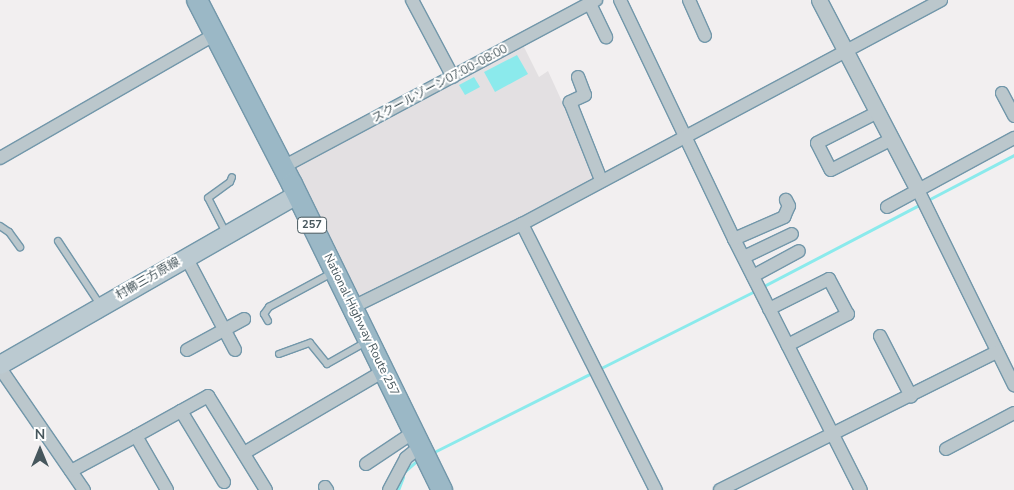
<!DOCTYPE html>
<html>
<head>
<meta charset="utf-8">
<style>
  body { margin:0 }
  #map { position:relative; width:1014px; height:490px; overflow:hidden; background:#f2eff0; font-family:"Nunito Sans","Noto Sans JP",sans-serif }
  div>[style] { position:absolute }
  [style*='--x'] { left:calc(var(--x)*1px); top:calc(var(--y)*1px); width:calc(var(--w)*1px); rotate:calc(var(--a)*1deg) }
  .education>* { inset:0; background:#e3e0e2 }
  .water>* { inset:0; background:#8beaec }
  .stream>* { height:3px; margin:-1.5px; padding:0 1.5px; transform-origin:1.5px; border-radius:1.5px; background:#8beaec }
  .roads { filter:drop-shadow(1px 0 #7297aa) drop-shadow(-1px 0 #7297aa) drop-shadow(0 1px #7297aa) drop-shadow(0 -1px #7297aa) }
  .service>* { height:6px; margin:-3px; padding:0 3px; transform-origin:3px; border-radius:3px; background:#bbc7cc }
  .minor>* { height:12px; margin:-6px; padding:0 6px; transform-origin:6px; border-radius:6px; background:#bbc7cc }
  .tertiary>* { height:15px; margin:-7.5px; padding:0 7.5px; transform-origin:7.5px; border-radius:7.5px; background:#bbc7cc }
  .secondary>* { height:18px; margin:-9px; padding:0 9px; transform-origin:9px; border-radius:9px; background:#bbcad1 }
  .trunk>* { height:20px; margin:-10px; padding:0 10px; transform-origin:10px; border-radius:10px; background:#9bb8c6 }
  span { translate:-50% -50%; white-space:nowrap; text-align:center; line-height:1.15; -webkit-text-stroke:4px #fff; paint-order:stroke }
  .shield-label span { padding:1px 4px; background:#fff; border:1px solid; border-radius:4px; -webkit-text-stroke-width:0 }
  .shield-label { font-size:11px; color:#47575d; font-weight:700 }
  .street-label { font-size:12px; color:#47575d }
  .north { position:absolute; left:15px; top:425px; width:50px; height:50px; -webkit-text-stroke:4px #fff; paint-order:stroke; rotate:0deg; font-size:14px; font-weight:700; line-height:20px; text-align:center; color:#47575d }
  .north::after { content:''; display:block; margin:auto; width:18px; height:22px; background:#47575d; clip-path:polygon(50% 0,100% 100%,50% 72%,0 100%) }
</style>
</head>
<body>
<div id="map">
  <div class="education">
    <i style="clip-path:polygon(522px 43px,539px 77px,548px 71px,597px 178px,514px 225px,355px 301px,291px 170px)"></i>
  </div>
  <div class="water">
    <i style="clip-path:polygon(517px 55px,528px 74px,495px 92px,484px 72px)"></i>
    <i style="clip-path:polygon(474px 77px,480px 87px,465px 95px,459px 85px)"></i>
  </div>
  <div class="stream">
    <i style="--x:926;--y:201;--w:99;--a:-27.6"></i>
    <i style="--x:762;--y:287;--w:179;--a:-27.6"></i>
    <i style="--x:599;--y:369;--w:177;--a:-26.6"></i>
    <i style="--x:432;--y:453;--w:181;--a:-26.6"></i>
    <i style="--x:405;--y:471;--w:18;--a:-41"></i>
    <i style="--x:398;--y:490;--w:14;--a:-69"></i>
  </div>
  <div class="roads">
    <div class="service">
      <i style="--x:0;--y:226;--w:11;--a:34"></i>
      <i style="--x:9;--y:232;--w:19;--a:54"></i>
      <i style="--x:226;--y:233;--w:39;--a:-117"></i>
      <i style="--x:208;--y:198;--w:27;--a:-36"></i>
      <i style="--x:230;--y:182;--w:5;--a:-68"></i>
      <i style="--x:58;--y:241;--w:78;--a:56.5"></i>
      <i style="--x:268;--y:321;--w:8;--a:-120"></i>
      <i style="--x:264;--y:314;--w:9;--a:-54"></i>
      <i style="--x:269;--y:307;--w:72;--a:-28.4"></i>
      <i style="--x:279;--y:354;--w:33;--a:-20"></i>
      <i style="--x:310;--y:343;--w:27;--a:51"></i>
      <i style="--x:327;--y:364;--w:45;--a:-29.4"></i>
    </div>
    <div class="minor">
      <i style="--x:412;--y:0;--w:87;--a:62"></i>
      <i style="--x:620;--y:0;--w:265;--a:64.5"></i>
      <i style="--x:734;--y:239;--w:281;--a:63.2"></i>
      <i style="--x:689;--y:0;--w:39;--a:66"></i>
      <i style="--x:590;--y:4;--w:37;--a:64"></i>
      <i style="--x:578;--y:77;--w:19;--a:69"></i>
      <i style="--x:585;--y:95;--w:17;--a:155"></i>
      <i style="--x:570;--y:102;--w:84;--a:68.3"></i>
      <i style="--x:1002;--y:93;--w:26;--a:62"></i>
      <i style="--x:876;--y:113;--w:66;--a:153"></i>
      <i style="--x:817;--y:143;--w:30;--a:63"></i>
      <i style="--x:831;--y:170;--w:66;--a:-27"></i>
      <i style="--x:0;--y:158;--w:247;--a:-29.9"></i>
      <i style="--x:283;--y:167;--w:355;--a:-28.1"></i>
      <i style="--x:917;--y:188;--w:220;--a:63.8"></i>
      <i style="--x:887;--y:207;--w:145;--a:-28.5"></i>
      <i style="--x:522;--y:224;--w:298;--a:63.3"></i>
      <i style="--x:734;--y:239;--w:55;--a:-23.7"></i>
      <i style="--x:784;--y:217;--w:12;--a:-66"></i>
      <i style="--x:789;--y:206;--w:7;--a:-117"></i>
      <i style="--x:186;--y:257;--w:105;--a:62.2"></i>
      <i style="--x:744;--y:257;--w:53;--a:-25.6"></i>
      <i style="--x:753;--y:276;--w:52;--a:-28.5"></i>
      <i style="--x:353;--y:307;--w:188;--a:-26.2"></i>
      <i style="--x:522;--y:224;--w:475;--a:-28.1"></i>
      <i style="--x:769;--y:309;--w:67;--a:-26.6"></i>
      <i style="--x:829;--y:279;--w:40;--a:62"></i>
      <i style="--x:848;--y:314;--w:68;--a:152.7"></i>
      <i style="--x:880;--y:336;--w:68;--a:62.7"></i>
      <i style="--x:187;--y:350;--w:65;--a:-28.5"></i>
      <i style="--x:0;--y:368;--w:148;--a:55.5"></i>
      <i style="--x:136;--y:436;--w:51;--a:-29.1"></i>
      <i style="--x:946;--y:449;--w:77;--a:-27.9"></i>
      <i style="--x:244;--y:453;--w:162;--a:-30.4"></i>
      <i style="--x:366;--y:464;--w:58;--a:-33.7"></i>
      <i style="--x:71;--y:471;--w:74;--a:-28.3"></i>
      <i style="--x:136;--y:436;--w:62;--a:60.1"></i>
      <i style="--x:224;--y:482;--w:83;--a:-121.2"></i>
      <i style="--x:181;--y:411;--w:31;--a:-29"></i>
      <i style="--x:208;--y:396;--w:110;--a:58.3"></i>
      <i style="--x:325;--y:487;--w:4;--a:56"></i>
      <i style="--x:389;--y:490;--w:36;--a:-62"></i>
      <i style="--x:406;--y:458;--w:19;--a:-39"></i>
      <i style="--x:720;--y:490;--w:309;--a:-26.5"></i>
    </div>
    <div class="tertiary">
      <i style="--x:819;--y:0;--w:212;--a:62.5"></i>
    </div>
    <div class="secondary">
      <i style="--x:0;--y:365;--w:342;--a:-29.8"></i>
    </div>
    <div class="trunk">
      <i style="--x:197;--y:0;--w:207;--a:62.7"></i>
      <i style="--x:292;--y:184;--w:341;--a:63.9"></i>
    </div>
  </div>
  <div class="shield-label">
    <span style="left:312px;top:225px">257</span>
  </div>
  <div class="street-label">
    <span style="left:440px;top:84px;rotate:-28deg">スクールゾーン07:00-08:00</span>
    <span style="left:148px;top:279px;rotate:-30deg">村櫛三方原線</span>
    <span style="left:361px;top:325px;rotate:64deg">National Highway Route 257</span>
  </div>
  <div class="north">N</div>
</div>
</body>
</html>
